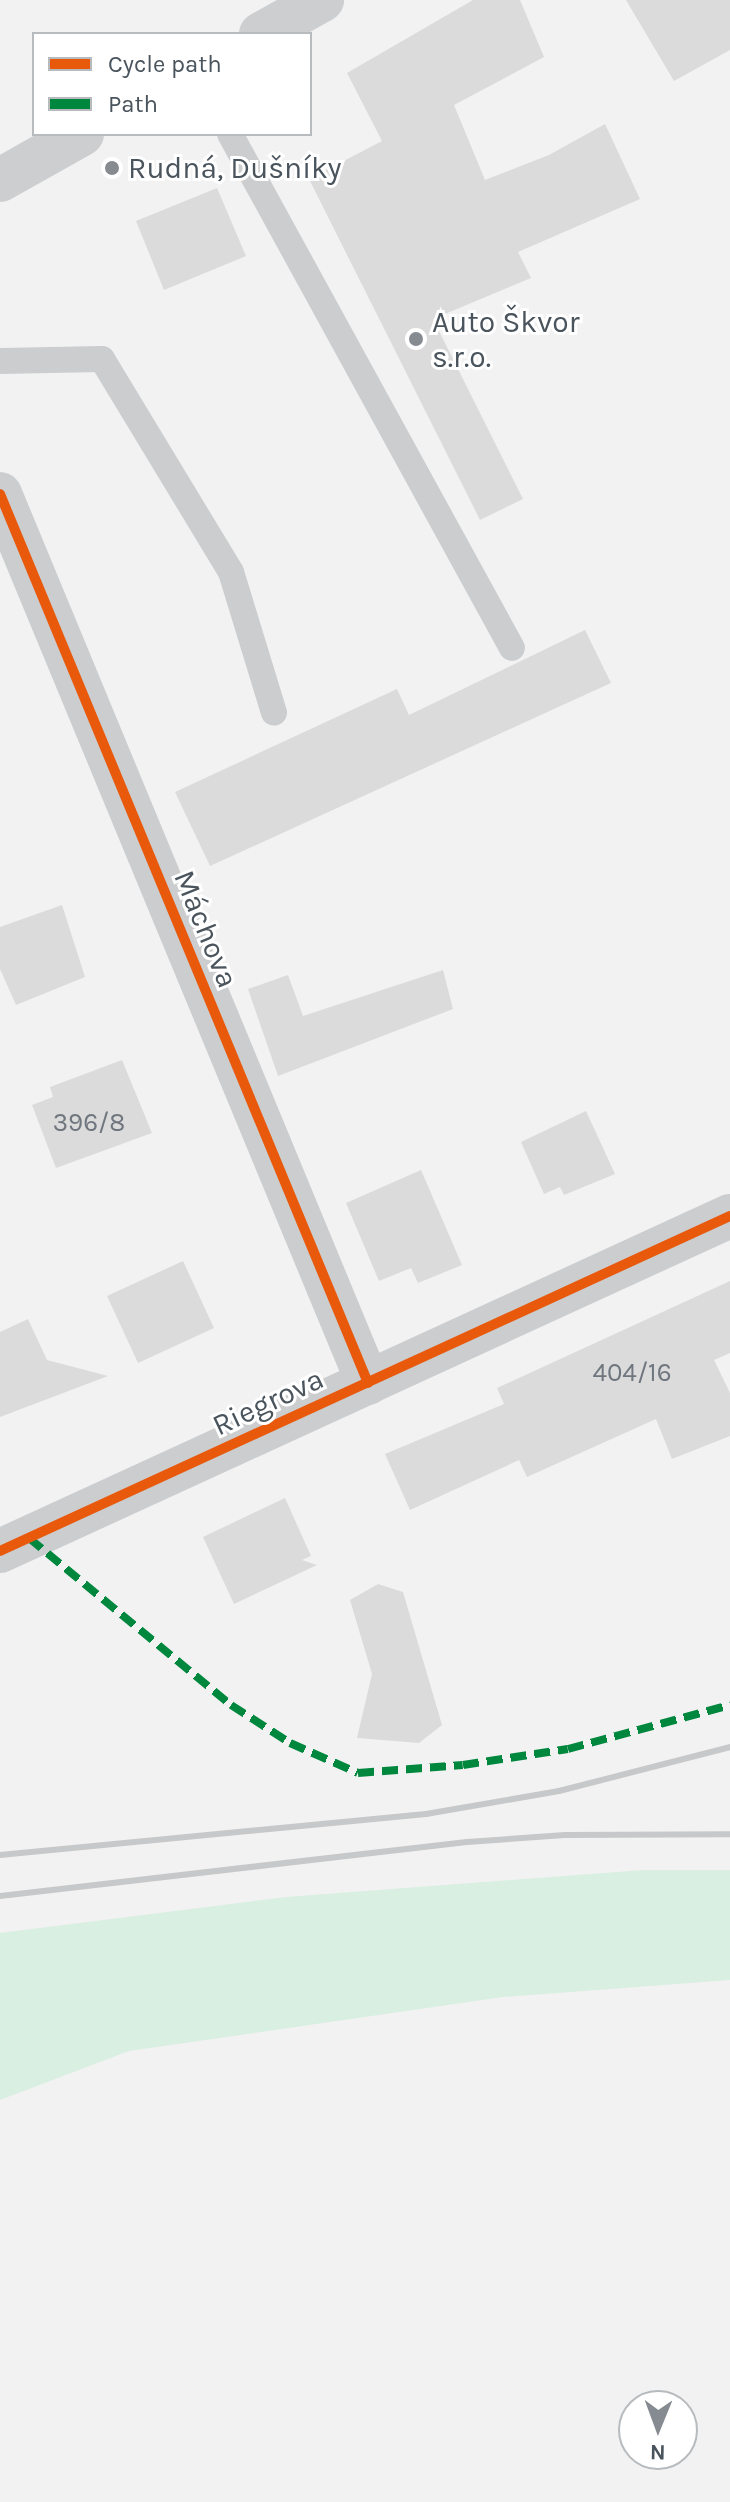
<!DOCTYPE html>
<html>
<head>
<meta charset="utf-8">
<style>
  body { margin:0 }
  #map { position:relative; width:730px; height:2502px; overflow:hidden; background:#f2f2f2; font-family:Karla,sans-serif }
  div>[style] { position:absolute }
  [style*='--x'] { left:calc(var(--x)*1px); top:calc(var(--y)*1px); width:calc(var(--w)*1px); rotate:calc(var(--a)*1deg) }
  .green>* { inset:0; background:#d9efe2 }
  .building>* { inset:0; background:#dbdbdc }
  .service>* { height:26px; margin:-13px; padding:0 13px; transform-origin:13px; border-radius:13px; background:#cccdcf }
  .minor>* { height:44px; margin:-22px; padding:0 22px; transform-origin:22px; border-radius:22px; background:#cccdcf }
  .secondary>* { height:44px; margin:-22px; padding:0 22px; transform-origin:22px; border-radius:22px; background:#ccced0 }
  .rail>* { height:6px; margin:-3px; padding:0 3px; transform-origin:3px; border-radius:3px; background:#c7c8c9 }
  .quiet>* { height:8px; margin-top:-4px; transform-origin:0; background:repeating-linear-gradient(90deg,#00873e 0 16px,transparent 0 24px) }
  .cycleway>* { height:10px; margin:-5px; padding:0 5px; transform-origin:5px; border-radius:5px; background:#e8590c }
  .dots>* { width:22px; height:22px; translate:-50% -50%; box-sizing:border-box; border:4px solid #fff; border-radius:50% }
  span { translate:-50% -50%; white-space:nowrap; text-align:center; line-height:1.15; -webkit-text-stroke:6px #fff; paint-order:stroke }
  .number-label { font-size:26px; color:#6f767e }
  .number-label span { -webkit-text-stroke-width:0 }
  .poi-label { font-size:30px; color:#4a545d }
  .left { translate:0 -50%; text-align:left }
  .street-label { font-size:30px; color:#4a545d }
  .legend { position:absolute; left:32px; top:32px; width:280px; height:104px; box-sizing:border-box; background:#fff; border:2px solid #b7bbbe; margin:0; padding:10px 14px; list-style:none; font-size:24px; color:#4a545d }
  .legend li { display:flex; align-items:center; gap:16px; height:40px }
  .legend b { width:40px; border:2px solid #b7bbbe }
  .north { position:absolute; left:618px; top:2390px; width:80px; height:80px; box-sizing:border-box; background:#fff; border:2px solid #b7bbbe; border-radius:50%; rotate:181deg; font-size:22px; font-weight:700; line-height:32px; text-align:center; color:#4a545d }
  .north::after { content:''; display:block; margin:auto; width:28px; height:36px; background:#858b91; clip-path:polygon(50% 0,100% 100%,50% 72%,0 100%) }
</style>
</head>
<body>
<div id="map">
  <div class="green">
    <i style="clip-path:polygon(643px 1870px,730px 1870px,730px 1980px,503px 1997px,129px 2051px,0 2100px,0 1933px,286px 1897px)"></i>
  </div>
  <div class="building">
    <i style="clip-path:polygon(473px 0,520px 0,544px 57px,454px 105px,485px 180px,549px 155px,605px 124px,640px 199px,518px 252px,531px 278px,433px 319px,523px 499px,480px 520px,309px 179px,382px 141px,347px 73px)"></i>
    <i style="clip-path:polygon(626px 0,730px 0,730px 50px,674px 81px)"></i>
    <i style="clip-path:polygon(217px 188px,246px 256px,164px 290px,136px 221px)"></i>
    <i style="clip-path:polygon(585px 630px,611px 683px,210px 866px,175px 792px,397px 689px,409px 715px)"></i>
    <i style="clip-path:polygon(62px 905px,85px 977px,16px 1005px,0 969px,0 927px)"></i>
    <i style="clip-path:polygon(443px 970px,453px 1009px,278px 1076px,248px 989px,288px 975px,303px 1016px)"></i>
    <i style="clip-path:polygon(122px 1060px,152px 1133px,56px 1168px,32px 1105px,53px 1097px,50px 1087px)"></i>
    <i style="clip-path:polygon(586px 1111px,615px 1174px,564px 1195px,560px 1187px,544px 1194px,521px 1142px)"></i>
    <i style="clip-path:polygon(421px 1170px,462px 1265px,418px 1283px,411px 1268px,379px 1281px,346px 1203px)"></i>
    <i style="clip-path:polygon(183px 1261px,214px 1328px,138px 1363px,107px 1296px)"></i>
    <i style="clip-path:polygon(730px 1281px,730px 1353px,714px 1360px,730px 1393px,730px 1436px,672px 1459px,656px 1419px,527px 1477px,519px 1460px,410px 1510px,385px 1454px,504px 1404px,497px 1388px)"></i>
    <i style="clip-path:polygon(28px 1319px,47px 1360px,108px 1376px,0 1417px,0 1332px)"></i>
    <i style="clip-path:polygon(285px 1498px,311px 1556px,302px 1560px,317px 1565px,234px 1604px,203px 1537px)"></i>
    <i style="clip-path:polygon(378px 1584px,403px 1592px,442px 1725px,419px 1743px,357px 1738px,372px 1674px,350px 1600px)"></i>
  </div>
  <div class="service">
    <i style="--x:230;--y:134;--w:586;--a:61.25"></i>
    <i style="--x:0;--y:361;--w:102;--a:-1.1"></i>
    <i style="--x:102;--y:359;--w:249;--a:58.8"></i>
    <i style="--x:231;--y:572;--w:147;--a:73"></i>
  </div>
  <div class="minor">
    <i style="--x:0;--y:494;--w:962;--a:67.51"></i>
    <i style="--x:0;--y:1551;--w:803;--a:-24.65"></i>
  </div>
  <div class="secondary">
    <i style="--x:261;--y:34;--w:70;--a:-29.1"></i>
    <i style="--x:0;--y:180;--w:94;--a:-29.3"></i>
  </div>
  <div class="rail">
    <i style="--x:0;--y:1855;--w:428;--a:-5.5"></i>
    <i style="--x:426;--y:1814;--w:135;--a:-9.8"></i>
    <i style="--x:559;--y:1791;--w:177;--a:-14.4"></i>
    <i style="--x:0;--y:1896;--w:470;--a:-6.6"></i>
    <i style="--x:467;--y:1842;--w:98;--a:-4.1"></i>
    <i style="--x:565;--y:1835;--w:165;--a:-0.3"></i>
  </div>
  <div class="quiet">
    <i style="--x:29;--y:1538;--w:262;--a:39.6"></i>
    <i style="--x:231;--y:1705;--w:70;--a:32.8"></i>
    <i style="--x:290;--y:1743;--w:74;--a:23.8"></i>
    <i style="--x:358;--y:1773;--w:105;--a:-4.4"></i>
    <i style="--x:463;--y:1765;--w:106;--a:-8.7"></i>
    <i style="--x:568;--y:1749;--w:168;--a:-15.2"></i>
  </div>
  <div class="cycleway">
    <i style="--x:0;--y:494;--w:962;--a:67.51"></i>
    <i style="--x:0;--y:1551;--w:803;--a:-24.65"></i>
  </div>
  <div class="dots">
    <i style="left:112px;top:168px;background:#858b91"></i>
    <i style="left:416px;top:339px;background:#858b91"></i>
  </div>
  <div class="number-label">
    <span style="left:89px;top:1123px">396/8</span>
    <span style="left:632px;top:1373px">404/16</span>
  </div>
  <div class="poi-label">
    <span class="left" style="left:128px;top:168px">Rudná, Dušníky</span>
    <span class="left" style="left:432px;top:339px">Auto Škvor<br>s.r.o.</span>
  </div>
  <div class="street-label">
    <span style="left:206px;top:929px;rotate:68deg">Máchova</span>
    <span style="left:268px;top:1402px;rotate:-25deg">Riegrova</span>
  </div>
  <ul class="legend">
  <li><b style="height:10px;background:#e8590c"></b>Cycle path</li>
  <li><b style="height:10px;background:#00873e"></b>Path</li>
  </ul>
  <div class="north">N</div>
</div>
</body>
</html>
